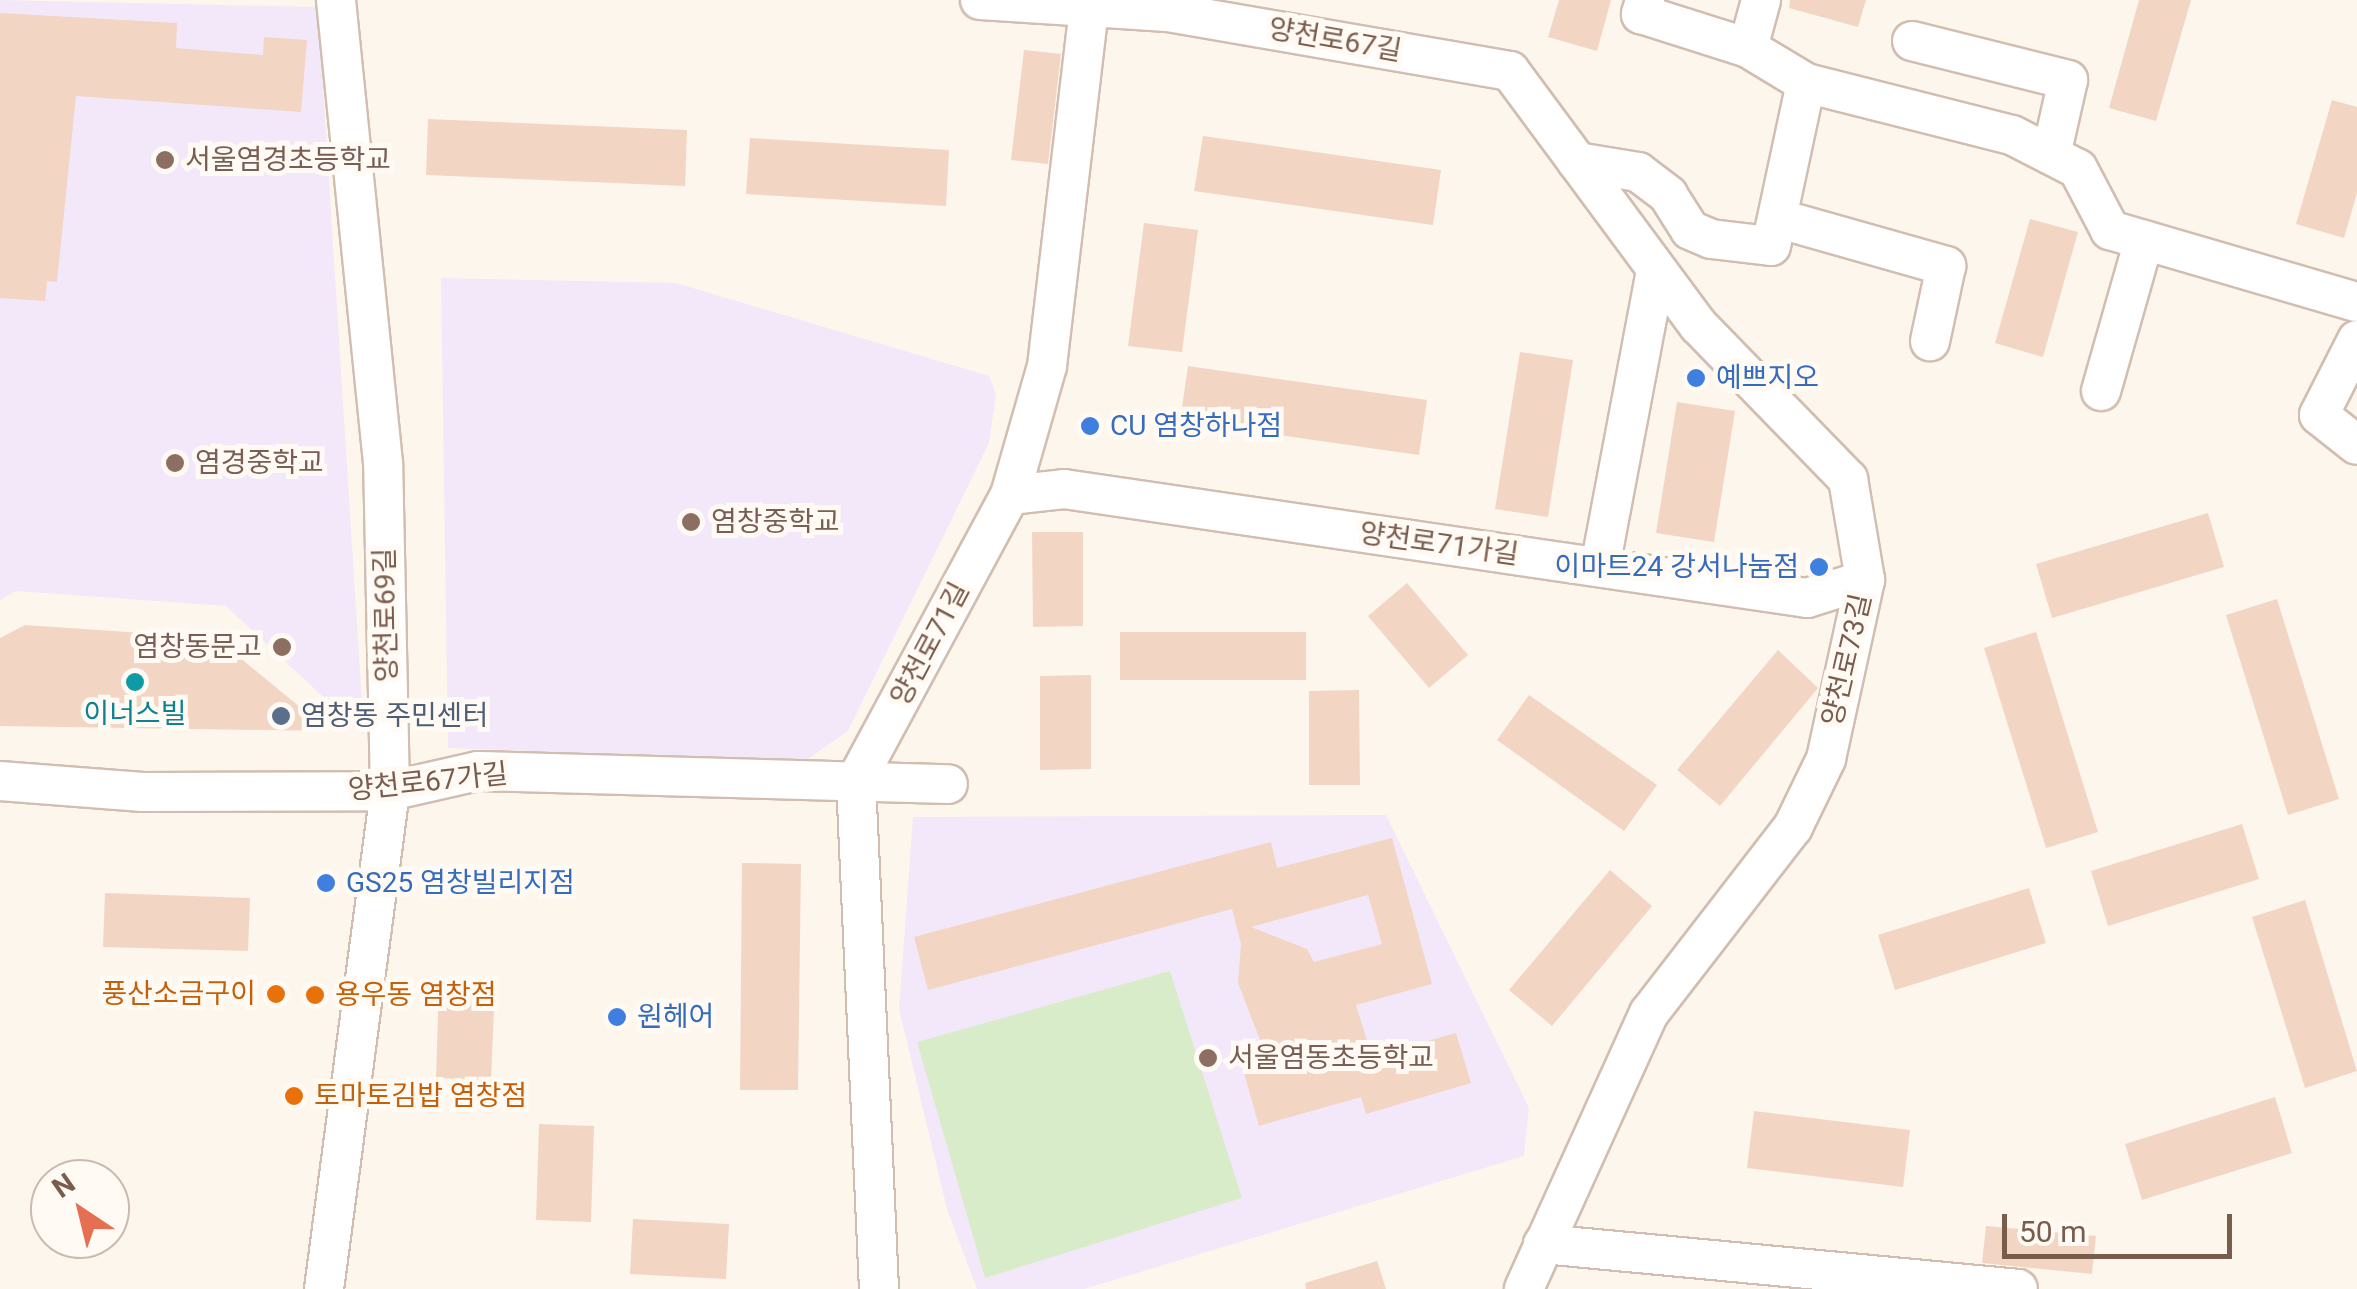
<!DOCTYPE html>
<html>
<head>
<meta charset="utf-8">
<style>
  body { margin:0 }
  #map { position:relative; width:2357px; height:1289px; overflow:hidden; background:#fdf6ec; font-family:Roboto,"Noto Sans KR",sans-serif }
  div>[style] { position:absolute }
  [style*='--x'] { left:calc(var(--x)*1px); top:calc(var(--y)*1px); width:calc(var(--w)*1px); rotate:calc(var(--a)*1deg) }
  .education>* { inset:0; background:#f3e8fa }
  .green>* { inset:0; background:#d8ecc9 }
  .building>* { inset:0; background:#f3d5c3 }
  .roads { filter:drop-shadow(2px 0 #d1beb0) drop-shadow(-2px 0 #d1beb0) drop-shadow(0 2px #d1beb0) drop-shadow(0 -2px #d1beb0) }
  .minor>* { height:38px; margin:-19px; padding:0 19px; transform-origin:19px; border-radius:19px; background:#fff }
  .dots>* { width:28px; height:28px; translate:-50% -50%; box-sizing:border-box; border:5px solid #fffaf3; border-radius:50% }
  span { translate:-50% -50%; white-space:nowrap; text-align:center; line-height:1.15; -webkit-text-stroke:10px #fffaf3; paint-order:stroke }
  .street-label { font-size:28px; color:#7a5c4d }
  .education-label { font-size:28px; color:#785e54 }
  .left { translate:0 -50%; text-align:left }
  .right { translate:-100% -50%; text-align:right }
  .shop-label { font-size:28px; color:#366cbe }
  .culture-label { font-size:28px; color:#0d838f }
  .service-label { font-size:28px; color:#4e5e75 }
  .food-label { font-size:28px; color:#c56008 }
  .north { position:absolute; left:30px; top:1159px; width:100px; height:100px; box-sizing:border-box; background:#fffaf3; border:2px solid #cabbb1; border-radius:50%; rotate:325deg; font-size:28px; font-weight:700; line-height:40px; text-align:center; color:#7a5c4d }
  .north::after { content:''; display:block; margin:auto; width:35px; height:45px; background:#e76f51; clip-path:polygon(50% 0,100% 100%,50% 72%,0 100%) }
  .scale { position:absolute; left:2002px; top:1214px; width:230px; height:45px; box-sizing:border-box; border:5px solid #7a5c4d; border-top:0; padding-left:12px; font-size:30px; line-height:35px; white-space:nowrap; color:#7a5c4d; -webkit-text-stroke:8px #fffaf3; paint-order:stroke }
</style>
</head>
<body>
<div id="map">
  <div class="education">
    <i style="clip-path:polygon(0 0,318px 7px,364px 735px,226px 606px,16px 591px,0 600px)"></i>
    <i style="clip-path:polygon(441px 278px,676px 283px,989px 376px,996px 394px,989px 443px,848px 731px,805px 761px,448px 748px)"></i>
    <i style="clip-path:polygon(1386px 815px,1529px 1108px,1524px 1156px,1084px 1289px,977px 1289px,947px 1209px,899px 1009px,913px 817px)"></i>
  </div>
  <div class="green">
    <i style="clip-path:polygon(1170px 971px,1242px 1198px,985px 1278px,917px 1042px)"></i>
  </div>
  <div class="building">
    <i style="clip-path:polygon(1559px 0,1611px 0,1597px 51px,1548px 37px)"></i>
    <i style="clip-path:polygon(1790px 0,1866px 0,1858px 27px,1789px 8px)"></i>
    <i style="clip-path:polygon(2139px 0,2191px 0,2156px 121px,2109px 108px)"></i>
    <i style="clip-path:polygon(0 13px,177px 23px,176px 48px,263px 55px,264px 37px,307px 40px,301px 112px,76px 96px,57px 282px,47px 281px,45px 301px,0 298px)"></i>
    <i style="clip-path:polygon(1024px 50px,1061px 54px,1048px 164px,1011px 160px)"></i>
    <i style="clip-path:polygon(2332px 100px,2357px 107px,2357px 193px,2344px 238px,2296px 224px)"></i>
    <i style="clip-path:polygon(428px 119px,687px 130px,685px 186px,426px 175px)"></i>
    <i style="clip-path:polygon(1203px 136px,1441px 170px,1433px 225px,1194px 191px)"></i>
    <i style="clip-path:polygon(750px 138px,949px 150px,946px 206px,746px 194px)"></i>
    <i style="clip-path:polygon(2030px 219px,2078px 232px,2043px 357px,1995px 343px)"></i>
    <i style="clip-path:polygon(1144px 223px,1198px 230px,1182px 352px,1128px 346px)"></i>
    <i style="clip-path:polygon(1520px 352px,1573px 360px,1548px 517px,1495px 509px)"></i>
    <i style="clip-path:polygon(1188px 366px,1427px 400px,1419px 455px,1180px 421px)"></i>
    <i style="clip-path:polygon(1677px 402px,1735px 411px,1714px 542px,1656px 533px)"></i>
    <i style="clip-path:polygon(2208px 513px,2224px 567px,2052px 618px,2036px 564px)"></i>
    <i style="clip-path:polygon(1032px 532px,1083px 532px,1083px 626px,1033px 627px)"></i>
    <i style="clip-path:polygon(1407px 583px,1468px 655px,1429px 688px,1368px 616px)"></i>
    <i style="clip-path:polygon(2277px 599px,2339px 799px,2288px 815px,2226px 615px)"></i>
    <i style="clip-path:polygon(25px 625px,216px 638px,329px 731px,0 726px,0 638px)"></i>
    <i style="clip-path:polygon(1120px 632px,1306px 632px,1306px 680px,1120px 680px)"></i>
    <i style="clip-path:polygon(2036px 632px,2098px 832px,2046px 848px,1984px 648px)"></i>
    <i style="clip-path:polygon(1778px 650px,1818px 688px,1720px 806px,1677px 770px)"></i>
    <i style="clip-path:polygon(1091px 675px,1091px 769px,1040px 770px,1040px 676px)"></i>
    <i style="clip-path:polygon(1359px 690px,1360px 785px,1309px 785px,1309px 691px)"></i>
    <i style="clip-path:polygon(1529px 695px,1657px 785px,1624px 831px,1497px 740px)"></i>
    <i style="clip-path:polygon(2242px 824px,2259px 879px,2108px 926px,2091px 871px)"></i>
    <i style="clip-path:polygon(evenodd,1392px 838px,1432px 984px,1356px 1005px,1372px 1057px,1456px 1033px,1471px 1083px,1366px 1114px,1361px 1097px,1259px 1126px,1242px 1066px,1267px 1058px,1238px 983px,1241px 944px,1232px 909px,928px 990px,914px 937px,1271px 842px,1277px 868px,1392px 838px,1368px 895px,1382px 944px,1314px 962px,1307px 949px,1251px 927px,1368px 895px)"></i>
    <i style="clip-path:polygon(742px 863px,801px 864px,798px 1090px,740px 1090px)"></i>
    <i style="clip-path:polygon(1610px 870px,1652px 906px,1552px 1026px,1509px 990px)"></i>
    <i style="clip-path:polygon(2029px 888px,2046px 943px,1895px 990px,1878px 935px)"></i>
    <i style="clip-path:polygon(105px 893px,250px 898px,248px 951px,103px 947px)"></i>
    <i style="clip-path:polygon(2305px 900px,2357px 1071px,2305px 1088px,2252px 917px)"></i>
    <i style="clip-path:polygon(439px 982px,495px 983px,491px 1080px,436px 1078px)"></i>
    <i style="clip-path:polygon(2275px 1097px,2292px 1153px,2142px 1200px,2125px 1144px)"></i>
    <i style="clip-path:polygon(1754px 1111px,1910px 1130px,1903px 1187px,1747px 1168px)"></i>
    <i style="clip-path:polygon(539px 1124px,594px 1126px,591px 1222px,536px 1220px)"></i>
    <i style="clip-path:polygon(633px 1219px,729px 1224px,726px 1279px,630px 1274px)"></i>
    <i style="clip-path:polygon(1986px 1226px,2096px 1236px,2092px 1274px,1982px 1263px)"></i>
    <i style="clip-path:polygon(1377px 1261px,1386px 1289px,1306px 1289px,1305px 1283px)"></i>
  </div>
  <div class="roads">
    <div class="minor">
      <i style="--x:980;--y:0;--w:188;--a:3.7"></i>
      <i style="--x:1168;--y:12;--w:347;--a:9.8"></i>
      <i style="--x:1510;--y:71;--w:317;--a:53.5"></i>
      <i style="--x:1699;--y:326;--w:214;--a:45.8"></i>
      <i style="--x:1848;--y:479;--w:102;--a:80.4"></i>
      <i style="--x:1865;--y:580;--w:183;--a:102.3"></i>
      <i style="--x:1826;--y:759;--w:76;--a:115.9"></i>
      <i style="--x:1793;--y:827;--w:235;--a:127.7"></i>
      <i style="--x:1649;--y:1013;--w:303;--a:114.4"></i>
      <i style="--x:1645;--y:0;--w:15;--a:106"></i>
      <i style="--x:1641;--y:14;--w:112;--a:17.6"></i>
      <i style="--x:1748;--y:48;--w:68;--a:31.1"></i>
      <i style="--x:1912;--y:41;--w:161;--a:14"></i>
      <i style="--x:2068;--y:80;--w:73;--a:102.7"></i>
      <i style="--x:1748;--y:48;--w:50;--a:-74.8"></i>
      <i style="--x:1577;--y:162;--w:62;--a:9.3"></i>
      <i style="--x:1638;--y:172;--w:38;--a:37"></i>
      <i style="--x:1668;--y:195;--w:41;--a:57.8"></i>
      <i style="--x:1690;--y:230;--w:23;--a:23"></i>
      <i style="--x:1711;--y:239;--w:60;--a:6.7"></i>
      <i style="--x:1771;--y:246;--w:167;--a:-77.9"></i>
      <i style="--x:1806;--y:83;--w:212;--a:14.2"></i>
      <i style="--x:2012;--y:135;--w:74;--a:27.3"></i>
      <i style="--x:2078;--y:169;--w:69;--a:62.3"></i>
      <i style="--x:2110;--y:230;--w:257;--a:16.3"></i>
      <i style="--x:1780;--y:219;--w:173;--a:15.8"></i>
      <i style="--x:1946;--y:266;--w:77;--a:102"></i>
      <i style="--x:2357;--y:340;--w:84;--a:116.9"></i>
      <i style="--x:2319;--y:415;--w:48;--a:38.3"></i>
      <i style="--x:2101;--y:391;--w:157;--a:-74.1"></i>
      <i style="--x:1010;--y:495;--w:54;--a:-6.3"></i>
      <i style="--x:1064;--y:489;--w:751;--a:8.35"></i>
      <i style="--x:1807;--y:598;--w:61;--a:-17.2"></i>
      <i style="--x:1600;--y:567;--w:301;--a:-79.3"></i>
      <i style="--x:0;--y:781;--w:143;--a:4.4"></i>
      <i style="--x:143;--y:792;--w:247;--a:-0.2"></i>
      <i style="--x:390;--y:791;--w:90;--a:-12.8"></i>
      <i style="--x:478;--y:771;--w:470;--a:1.6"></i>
      <i style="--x:1543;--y:1244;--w:477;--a:5.4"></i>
      <i style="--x:324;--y:1289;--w:502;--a:-82.45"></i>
      <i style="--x:390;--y:791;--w:328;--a:-91.2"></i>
      <i style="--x:383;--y:463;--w:465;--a:-95.8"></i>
      <i style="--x:879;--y:1289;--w:509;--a:-92.59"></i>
      <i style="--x:856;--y:781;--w:325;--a:-61.7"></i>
      <i style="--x:1010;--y:495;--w:134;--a:-74"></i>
      <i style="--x:1047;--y:366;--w:361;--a:-83.3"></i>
    </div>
  </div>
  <div class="dots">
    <i style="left:165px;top:160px;background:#8d6e63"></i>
    <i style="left:1696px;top:378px;background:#3f7fe0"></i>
    <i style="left:1090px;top:426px;background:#3f7fe0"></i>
    <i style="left:175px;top:463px;background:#8d6e63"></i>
    <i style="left:691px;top:522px;background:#8d6e63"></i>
    <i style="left:1819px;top:567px;background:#3f7fe0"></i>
    <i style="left:282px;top:647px;background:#8d6e63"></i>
    <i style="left:135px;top:682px;background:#0f9aa8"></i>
    <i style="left:281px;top:716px;background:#5c6f8a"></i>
    <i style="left:326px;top:883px;background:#3f7fe0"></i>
    <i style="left:276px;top:994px;background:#e8710a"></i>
    <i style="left:315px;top:995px;background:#e8710a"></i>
    <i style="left:617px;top:1017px;background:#3f7fe0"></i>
    <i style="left:1208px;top:1058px;background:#8d6e63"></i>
    <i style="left:294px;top:1096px;background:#e8710a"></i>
  </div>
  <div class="street-label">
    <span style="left:1335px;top:40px;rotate:10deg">양천로67길</span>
    <span style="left:1439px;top:544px;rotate:8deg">양천로71가길</span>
    <span style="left:386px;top:615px;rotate:-91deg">양천로69길</span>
    <span style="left:930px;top:644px;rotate:-62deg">양천로71길</span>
    <span style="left:1847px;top:660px;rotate:-77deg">양천로73길</span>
    <span style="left:428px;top:782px;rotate:-6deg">양천로67가길</span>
  </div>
  <div class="education-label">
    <span class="left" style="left:185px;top:160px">서울염경초등학교</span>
    <span class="left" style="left:195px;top:463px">염경중학교</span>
    <span class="left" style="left:711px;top:522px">염창중학교</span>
    <span class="right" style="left:262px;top:647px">염창동문고</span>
    <span class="left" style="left:1228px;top:1058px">서울염동초등학교</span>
  </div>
  <div class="shop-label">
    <span class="left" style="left:1716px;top:378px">예쁘지오</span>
    <span class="left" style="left:1110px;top:426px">CU 염창하나점</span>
    <span class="right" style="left:1799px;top:567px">이마트24 강서나눔점</span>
    <span class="left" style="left:346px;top:883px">GS25 염창빌리지점</span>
    <span class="left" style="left:637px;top:1017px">원헤어</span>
  </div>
  <div class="culture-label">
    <span style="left:135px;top:714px">이너스빌</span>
  </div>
  <div class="service-label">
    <span class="left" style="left:301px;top:716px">염창동 주민센터</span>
  </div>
  <div class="food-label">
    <span class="right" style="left:256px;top:994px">풍산소금구이</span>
    <span class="left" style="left:335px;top:995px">용우동 염창점</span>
    <span class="left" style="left:314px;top:1096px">토마토김밥 염창점</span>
  </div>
  <div class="north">N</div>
  <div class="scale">50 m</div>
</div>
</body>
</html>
